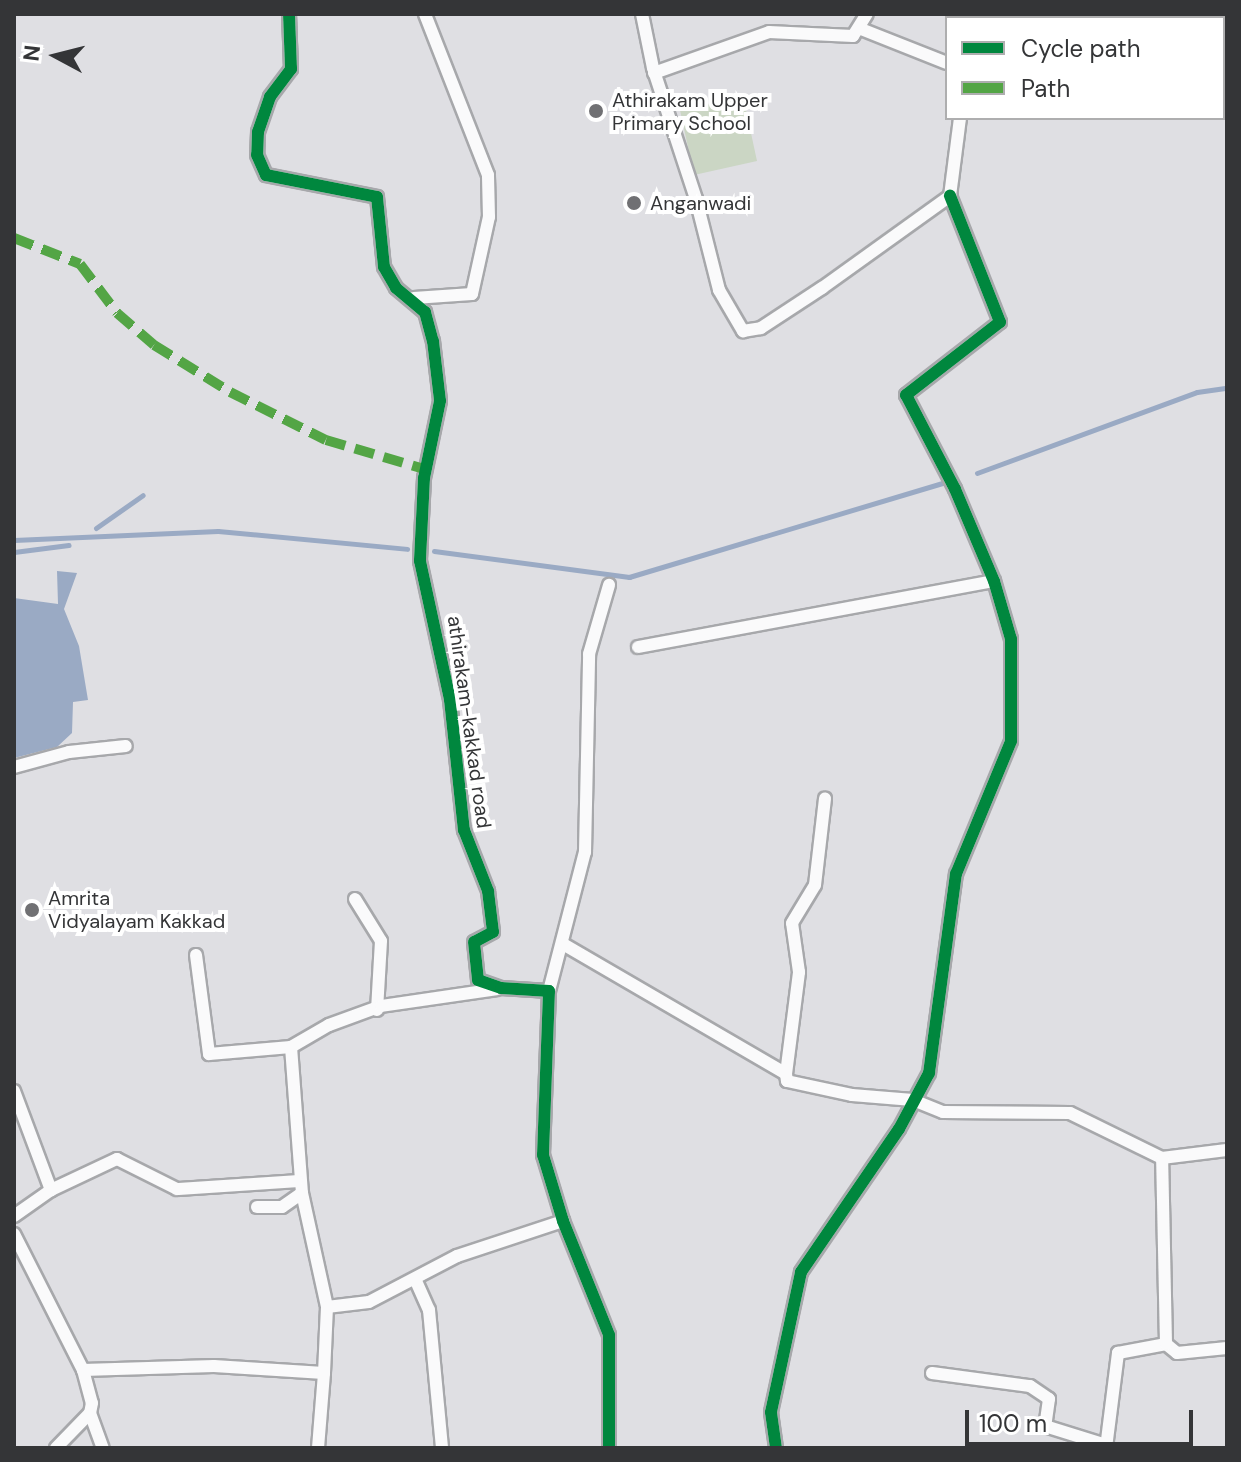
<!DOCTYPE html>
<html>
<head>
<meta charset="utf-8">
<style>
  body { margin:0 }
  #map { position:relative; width:1241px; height:1462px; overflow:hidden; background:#dfdfe3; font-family:"DM Sans",sans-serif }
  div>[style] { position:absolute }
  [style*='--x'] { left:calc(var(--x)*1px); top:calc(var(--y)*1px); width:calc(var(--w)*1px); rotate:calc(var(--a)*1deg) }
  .green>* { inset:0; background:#cbd6c4 }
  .water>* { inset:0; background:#9aaac4 }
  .stream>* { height:5px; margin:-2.5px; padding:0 2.5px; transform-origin:2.5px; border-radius:2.5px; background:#9aaac4 }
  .roads { filter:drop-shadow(2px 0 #a7a8ab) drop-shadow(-2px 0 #a7a8ab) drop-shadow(0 2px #a7a8ab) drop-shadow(0 -2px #a7a8ab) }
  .minor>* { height:12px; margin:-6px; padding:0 6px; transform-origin:6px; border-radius:6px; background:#fafafb }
  .quiet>* { height:10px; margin-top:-5px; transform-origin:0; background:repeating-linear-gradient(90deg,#53a545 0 20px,transparent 0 30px) }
  .cycleway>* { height:12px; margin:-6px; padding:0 6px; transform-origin:6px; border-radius:6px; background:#00873e }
  .dots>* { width:22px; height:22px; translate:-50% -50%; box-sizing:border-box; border:4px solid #fff; border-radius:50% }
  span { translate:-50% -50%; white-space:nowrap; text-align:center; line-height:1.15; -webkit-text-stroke:8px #fff; paint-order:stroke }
  .poi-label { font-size:20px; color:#343537 }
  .left { translate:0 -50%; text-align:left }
  .street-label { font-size:20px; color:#343537 }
  .frame { position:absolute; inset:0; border:16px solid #343537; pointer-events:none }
  .legend { position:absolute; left:945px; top:16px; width:280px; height:104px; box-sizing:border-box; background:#fff; border:2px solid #aeaeaf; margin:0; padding:10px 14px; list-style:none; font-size:24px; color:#343537 }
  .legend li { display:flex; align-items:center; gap:16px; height:40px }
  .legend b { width:40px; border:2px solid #aeaeaf }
  .north { position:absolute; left:16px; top:16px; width:80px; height:80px; -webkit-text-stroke:6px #fff; paint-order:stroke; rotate:277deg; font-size:22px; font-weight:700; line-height:32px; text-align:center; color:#343537 }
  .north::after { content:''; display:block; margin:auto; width:28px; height:36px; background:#343537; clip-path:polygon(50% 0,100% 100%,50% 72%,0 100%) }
  .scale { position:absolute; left:965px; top:1410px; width:228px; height:36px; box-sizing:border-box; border:4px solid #343537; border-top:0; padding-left:10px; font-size:24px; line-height:28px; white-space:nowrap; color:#343537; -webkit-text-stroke:6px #fff; paint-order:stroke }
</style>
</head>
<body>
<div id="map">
  <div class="green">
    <i style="clip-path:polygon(743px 96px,757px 161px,694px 175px,680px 110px)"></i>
  </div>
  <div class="water">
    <i style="clip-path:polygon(57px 571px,77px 573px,64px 609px,79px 646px,88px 700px,73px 702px,72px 733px,57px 747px,14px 758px,14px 598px,58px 604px)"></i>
  </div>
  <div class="stream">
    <i style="--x:977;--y:473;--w:234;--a:-20.2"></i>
    <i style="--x:1197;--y:392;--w:30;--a:-8"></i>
    <i style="--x:96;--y:528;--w:57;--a:-35.1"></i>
    <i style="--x:14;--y:540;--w:204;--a:-2.5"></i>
    <i style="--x:218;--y:531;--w:190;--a:5.4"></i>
    <i style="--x:434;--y:551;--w:197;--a:7.6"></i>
    <i style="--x:629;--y:577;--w:335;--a:-16.7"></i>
    <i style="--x:14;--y:552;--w:55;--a:-7.3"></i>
  </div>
  <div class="roads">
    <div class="minor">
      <i style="--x:289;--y:14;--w:55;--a:87.9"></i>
      <i style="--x:291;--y:69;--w:35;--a:127"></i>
      <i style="--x:270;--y:97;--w:37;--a:109"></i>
      <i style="--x:258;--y:132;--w:23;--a:92"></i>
      <i style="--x:257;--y:155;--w:22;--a:66"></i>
      <i style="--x:266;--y:175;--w:113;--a:11.2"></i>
      <i style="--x:377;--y:197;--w:70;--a:84.3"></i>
      <i style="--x:384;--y:267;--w:24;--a:60"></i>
      <i style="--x:396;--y:288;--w:38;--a:40"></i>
      <i style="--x:425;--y:312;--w:30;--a:75"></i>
      <i style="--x:433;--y:341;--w:60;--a:83.3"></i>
      <i style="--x:440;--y:401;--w:79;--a:101.7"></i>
      <i style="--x:424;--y:478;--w:83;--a:92.8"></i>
      <i style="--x:420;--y:561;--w:142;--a:77.8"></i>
      <i style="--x:450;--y:700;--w:131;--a:83.9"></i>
      <i style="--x:464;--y:830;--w:66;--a:68.5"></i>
      <i style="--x:488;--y:891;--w:41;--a:83"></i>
      <i style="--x:493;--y:932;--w:21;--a:152"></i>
      <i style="--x:474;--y:942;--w:38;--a:84"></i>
      <i style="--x:478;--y:980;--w:24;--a:19"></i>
      <i style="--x:501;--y:988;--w:48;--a:3.6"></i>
      <i style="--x:549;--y:991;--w:164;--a:92.1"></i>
      <i style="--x:543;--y:1155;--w:69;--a:73.1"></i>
      <i style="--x:563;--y:1221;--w:123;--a:68"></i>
      <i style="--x:609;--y:1335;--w:113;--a:90"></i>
      <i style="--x:642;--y:14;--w:55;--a:78.5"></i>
      <i style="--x:653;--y:68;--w:138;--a:71.8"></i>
      <i style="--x:696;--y:199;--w:94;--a:75.8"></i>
      <i style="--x:719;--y:290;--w:48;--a:59.7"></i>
      <i style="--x:743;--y:331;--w:18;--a:-9"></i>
      <i style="--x:761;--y:328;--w:73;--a:-33.3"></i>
      <i style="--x:822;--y:288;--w:158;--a:-35.7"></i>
      <i style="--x:861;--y:29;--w:92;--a:21.6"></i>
      <i style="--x:654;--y:73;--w:122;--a:-19.6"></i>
      <i style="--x:769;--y:32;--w:84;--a:2.7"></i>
      <i style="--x:853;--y:36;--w:26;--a:-58"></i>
      <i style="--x:950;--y:196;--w:79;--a:-82.7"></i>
      <i style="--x:414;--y:298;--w:58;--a:-3.9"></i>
      <i style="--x:472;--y:294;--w:79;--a:-77.6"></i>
      <i style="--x:489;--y:217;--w:42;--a:-91.4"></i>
      <i style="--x:488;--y:175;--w:173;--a:-111.4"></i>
      <i style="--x:638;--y:647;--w:362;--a:-10.5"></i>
      <i style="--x:14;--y:767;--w:57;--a:-15.3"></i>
      <i style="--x:69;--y:752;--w:57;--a:-6"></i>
      <i style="--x:355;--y:899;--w:49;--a:58.2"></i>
      <i style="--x:381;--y:941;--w:69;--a:93.3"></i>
      <i style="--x:563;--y:944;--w:258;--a:30.2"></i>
      <i style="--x:786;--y:1074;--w:7;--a:82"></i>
      <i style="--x:787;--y:1081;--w:66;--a:12.2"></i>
      <i style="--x:852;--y:1095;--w:61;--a:4.7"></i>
      <i style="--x:913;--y:1100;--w:32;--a:22"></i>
      <i style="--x:943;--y:1112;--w:127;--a:0.5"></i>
      <i style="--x:1070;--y:1113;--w:102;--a:26.1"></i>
      <i style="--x:1162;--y:1158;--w:65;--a:-7"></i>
      <i style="--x:196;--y:955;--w:100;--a:82.5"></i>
      <i style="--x:209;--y:1054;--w:82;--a:-4.9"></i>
      <i style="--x:291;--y:1047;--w:146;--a:85.7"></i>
      <i style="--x:549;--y:991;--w:144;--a:-75.5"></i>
      <i style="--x:585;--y:852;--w:198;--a:-88.8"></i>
      <i style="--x:589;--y:654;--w:72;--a:-73.8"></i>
      <i style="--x:291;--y:1047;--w:44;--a:-30.1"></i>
      <i style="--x:329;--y:1025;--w:55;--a:-20.1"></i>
      <i style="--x:381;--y:1006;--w:117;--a:-8.3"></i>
      <i style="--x:786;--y:1074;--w:103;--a:-82.7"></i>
      <i style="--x:799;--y:972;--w:49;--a:-98.1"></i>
      <i style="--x:792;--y:923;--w:44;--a:-58.8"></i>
      <i style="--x:815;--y:885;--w:87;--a:-83.4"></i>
      <i style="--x:14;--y:1091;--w:106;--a:69.5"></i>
      <i style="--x:257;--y:1207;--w:25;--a:0"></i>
      <i style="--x:282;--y:1207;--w:24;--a:-35"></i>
      <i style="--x:302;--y:1193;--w:117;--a:77.6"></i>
      <i style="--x:327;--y:1307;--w:42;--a:-6.8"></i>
      <i style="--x:369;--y:1302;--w:99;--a:-27.6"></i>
      <i style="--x:457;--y:1256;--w:112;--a:-18.3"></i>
      <i style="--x:14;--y:1216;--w:45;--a:-35.1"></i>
      <i style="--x:51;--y:1190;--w:73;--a:-25.2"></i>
      <i style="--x:117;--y:1159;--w:67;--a:26.6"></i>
      <i style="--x:177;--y:1189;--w:120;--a:-3.8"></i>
      <i style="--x:14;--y:1234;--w:153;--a:63.1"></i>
      <i style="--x:83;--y:1370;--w:34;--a:75"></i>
      <i style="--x:92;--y:1403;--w:10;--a:101"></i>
      <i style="--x:90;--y:1413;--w:49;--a:134.2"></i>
      <i style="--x:416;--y:1281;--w:32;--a:66"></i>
      <i style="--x:429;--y:1310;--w:139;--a:84.6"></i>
      <i style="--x:1166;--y:1344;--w:14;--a:39"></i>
      <i style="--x:1177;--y:1353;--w:50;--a:-5.7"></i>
      <i style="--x:83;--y:1370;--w:131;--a:-1.7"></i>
      <i style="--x:214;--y:1366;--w:110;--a:3.6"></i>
      <i style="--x:324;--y:1373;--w:66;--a:-87.4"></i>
      <i style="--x:932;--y:1373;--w:99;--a:7.6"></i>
      <i style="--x:1030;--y:1386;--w:23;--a:34"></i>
      <i style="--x:1049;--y:1399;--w:27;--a:98"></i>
      <i style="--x:1045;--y:1426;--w:64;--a:17.3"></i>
      <i style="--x:90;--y:1413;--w:37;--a:70"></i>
      <i style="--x:318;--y:1448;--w:75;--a:-85.4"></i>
      <i style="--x:776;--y:1448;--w:36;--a:-98"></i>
      <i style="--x:771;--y:1412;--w:143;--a:-77.9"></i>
      <i style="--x:801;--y:1272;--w:173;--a:-55.6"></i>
      <i style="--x:899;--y:1129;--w:64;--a:-61.8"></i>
      <i style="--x:929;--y:1073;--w:201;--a:-82.3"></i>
      <i style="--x:956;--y:874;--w:144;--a:-67.5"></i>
      <i style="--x:1011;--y:741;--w:102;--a:-90"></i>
      <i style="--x:1011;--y:639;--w:60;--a:-106.3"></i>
      <i style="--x:994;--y:581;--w:100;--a:-113"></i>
      <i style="--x:955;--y:489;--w:106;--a:-117.5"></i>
      <i style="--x:906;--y:395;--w:119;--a:-37.8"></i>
      <i style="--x:1000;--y:322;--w:136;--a:-111.6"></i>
      <i style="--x:1106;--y:1448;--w:96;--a:-82.8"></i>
      <i style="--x:1118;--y:1353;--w:49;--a:-10.6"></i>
      <i style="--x:1166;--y:1344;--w:186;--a:-91.2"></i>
    </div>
  </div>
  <div class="quiet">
    <i style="--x:14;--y:238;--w:71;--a:21.5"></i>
    <i style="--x:80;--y:264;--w:61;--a:52.9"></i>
    <i style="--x:117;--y:313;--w:49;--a:40.9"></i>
    <i style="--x:154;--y:345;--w:89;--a:31.7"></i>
    <i style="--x:230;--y:392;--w:107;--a:26.6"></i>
    <i style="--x:326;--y:440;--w:105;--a:16.5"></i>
  </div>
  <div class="cycleway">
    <i style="--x:289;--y:14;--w:55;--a:87.9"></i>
    <i style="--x:291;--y:69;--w:35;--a:127"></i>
    <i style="--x:270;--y:97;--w:37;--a:109"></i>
    <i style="--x:258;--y:132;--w:23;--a:92"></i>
    <i style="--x:257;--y:155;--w:22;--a:66"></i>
    <i style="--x:266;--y:175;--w:113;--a:11.2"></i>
    <i style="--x:377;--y:197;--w:70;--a:84.3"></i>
    <i style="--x:384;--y:267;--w:24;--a:60"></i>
    <i style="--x:396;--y:288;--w:38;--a:40"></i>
    <i style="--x:425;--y:312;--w:30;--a:75"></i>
    <i style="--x:433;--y:341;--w:60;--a:83.3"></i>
    <i style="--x:440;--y:401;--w:79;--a:101.7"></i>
    <i style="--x:424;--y:478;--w:83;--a:92.8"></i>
    <i style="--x:420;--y:561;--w:142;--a:77.8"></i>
    <i style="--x:450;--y:700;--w:131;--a:83.9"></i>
    <i style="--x:464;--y:830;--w:66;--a:68.5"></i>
    <i style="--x:488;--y:891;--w:41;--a:83"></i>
    <i style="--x:493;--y:932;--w:21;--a:152"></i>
    <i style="--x:474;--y:942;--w:38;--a:84"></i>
    <i style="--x:478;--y:980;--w:24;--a:19"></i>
    <i style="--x:501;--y:988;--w:48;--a:3.6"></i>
    <i style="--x:549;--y:991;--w:164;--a:92.1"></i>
    <i style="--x:543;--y:1155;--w:69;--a:73.1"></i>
    <i style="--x:563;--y:1221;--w:123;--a:68"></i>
    <i style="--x:609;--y:1335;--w:113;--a:90"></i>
    <i style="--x:776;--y:1448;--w:36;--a:-98"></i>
    <i style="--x:771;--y:1412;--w:143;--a:-77.9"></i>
    <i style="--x:801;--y:1272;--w:173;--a:-55.6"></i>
    <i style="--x:899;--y:1129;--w:64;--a:-61.8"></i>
    <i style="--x:929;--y:1073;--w:201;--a:-82.3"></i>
    <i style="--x:956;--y:874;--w:144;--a:-67.5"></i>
    <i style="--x:1011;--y:741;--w:102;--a:-90"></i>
    <i style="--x:1011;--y:639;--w:60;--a:-106.3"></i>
    <i style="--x:994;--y:581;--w:100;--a:-113"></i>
    <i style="--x:955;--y:489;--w:106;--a:-117.5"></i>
    <i style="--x:906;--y:395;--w:119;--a:-37.8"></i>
    <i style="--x:1000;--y:322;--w:136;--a:-111.6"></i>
  </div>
  <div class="dots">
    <i style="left:596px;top:111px;background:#707073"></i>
    <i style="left:634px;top:203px;background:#707073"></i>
    <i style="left:32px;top:910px;background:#707073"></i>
  </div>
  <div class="poi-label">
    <span class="left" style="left:612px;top:112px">Athirakam Upper<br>Primary School</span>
    <span class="left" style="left:650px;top:203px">Anganwadi</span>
    <span class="left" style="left:48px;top:910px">Amrita<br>Vidyalayam Kakkad</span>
  </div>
  <div class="street-label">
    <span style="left:469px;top:722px;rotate:82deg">athirakam-kakkad road</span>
  </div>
  <div class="frame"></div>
  <ul class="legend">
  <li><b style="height:10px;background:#00873e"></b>Cycle path</li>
  <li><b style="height:10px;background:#53a545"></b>Path</li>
  </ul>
  <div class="north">N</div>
  <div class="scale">100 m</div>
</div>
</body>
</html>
